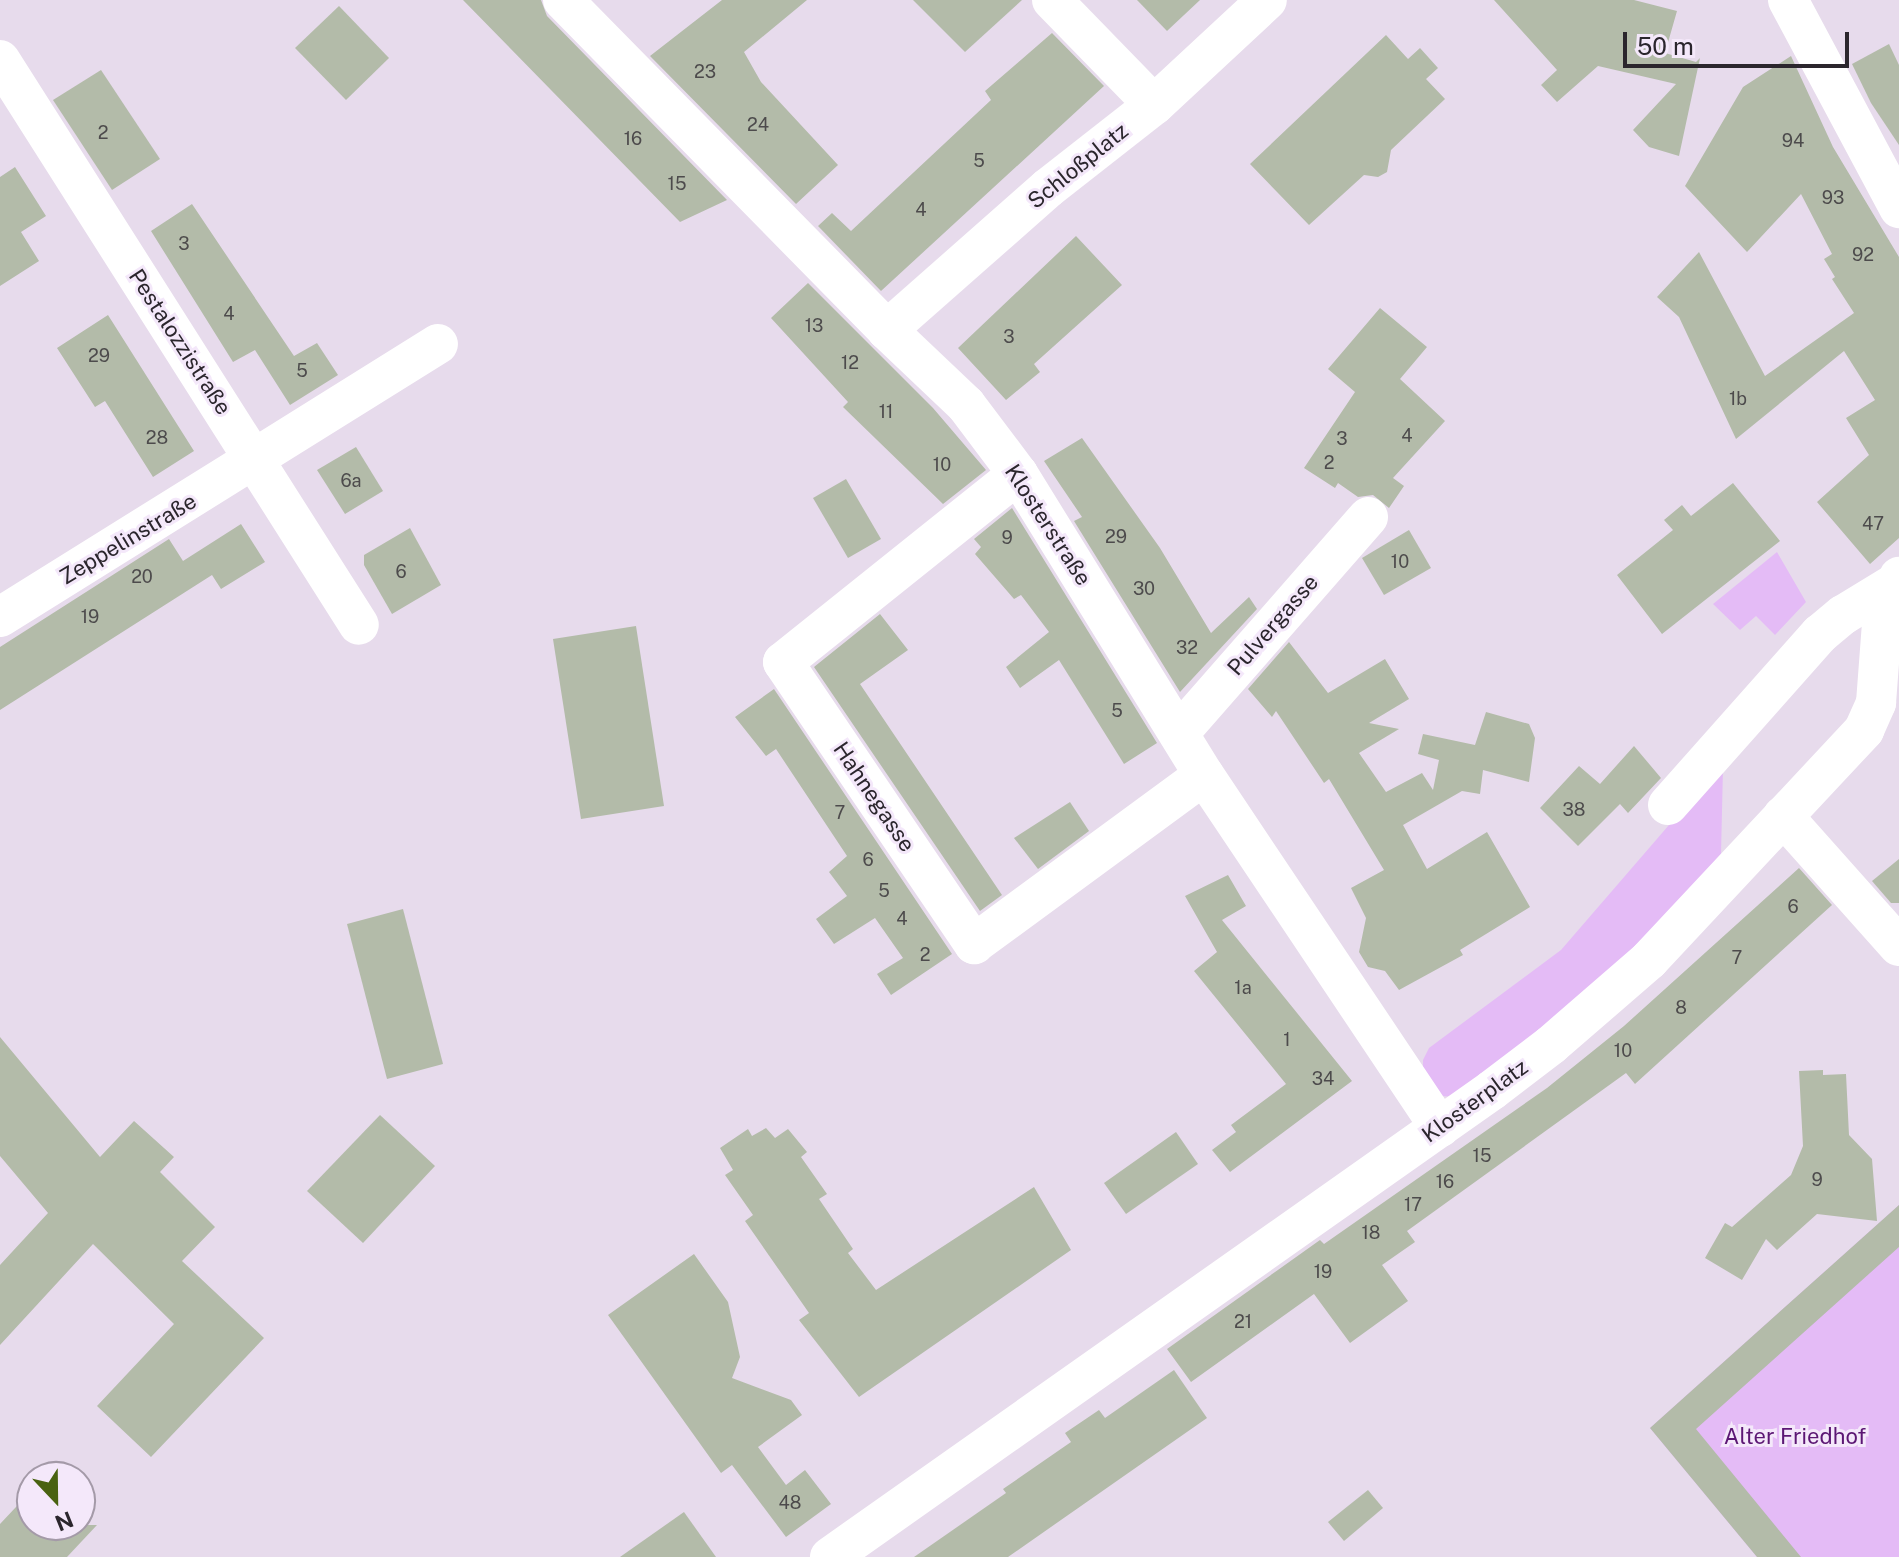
<!DOCTYPE html>
<html>
<head>
<meta charset="utf-8">
<style>
  body { margin:0 }
  #map { position:relative; width:1899px; height:1557px; overflow:hidden; background:#e7dbec; font-family:"Public Sans",sans-serif }
  div>[style] { position:absolute }
  [style*='--x'] { left:calc(var(--x)*1px); top:calc(var(--y)*1px); width:calc(var(--w)*1px); rotate:calc(var(--a)*1deg) }
  .green>* { inset:0; background:#e4bbf6 }
  .building>* { inset:0; background:#b3bba9 }
  .minor>* { height:40px; margin:-20px; padding:0 20px; transform-origin:20px; border-radius:20px; background:#fff }
  span { translate:-50% -50%; white-space:nowrap; text-align:center; line-height:1.15; -webkit-text-stroke:6px #f4e8fa; paint-order:stroke }
  .number-label { font-size:18px; color:#4d4b4c }
  .number-label span { -webkit-text-stroke-width:0 }
  .street-label { font-size:22px; color:#2b262d }
  .park-label { font-size:22px; color:#5c1774 }
  .north { position:absolute; left:16px; top:1461px; width:80px; height:80px; box-sizing:border-box; background:#f4e8fa; border:2px solid #a49aa8; border-radius:50%; rotate:158deg; font-size:22px; font-weight:700; line-height:32px; text-align:center; color:#2b262d }
  .north::after { content:''; display:block; margin:auto; width:28px; height:36px; background:#496211; clip-path:polygon(50% 0,100% 100%,50% 72%,0 100%) }
  .scale { position:absolute; left:1623px; top:32px; width:226px; height:36px; box-sizing:border-box; border:4px solid #2b262d; border-top:0; padding-left:10px; font-size:24px; line-height:28px; white-space:nowrap; color:#2b262d; -webkit-text-stroke:6px #f4e8fa; paint-order:stroke }
</style>
</head>
<body>
<div id="map">
  <div class="green">
    <i style="clip-path:polygon(1777px 552px,1806px 602px,1775px 635px,1756px 616px,1740px 630px,1713px 604px)"></i>
    <i style="clip-path:polygon(1723px 768px,1721px 854px,1619px 967px,1456px 1097px,1442px 1096px,1423px 1072px,1423px 1060px,1429px 1048px,1561px 950px,1707px 781px)"></i>
    <i style="clip-path:polygon(1899px 1205px,1899px 1557px,1757px 1557px,1650px 1428px)"></i>
  </div>
  <div class="building">
    <i style="clip-path:polygon(463px 0,541px 0,547px 16px,727px 200px,680px 222px)"></i>
    <i style="clip-path:polygon(722px 0,807px 0,744px 52px,761px 82px,838px 165px,796px 204px,650px 56px)"></i>
    <i style="clip-path:polygon(913px 0,1022px 0,965px 52px)"></i>
    <i style="clip-path:polygon(1137px 0,1200px 0,1167px 31px)"></i>
    <i style="clip-path:polygon(1494px 0,1634px 0,1677px 11px,1665px 53px,1696px 62px,1700px 58px,1679px 156px,1649px 147px,1633px 130px,1676px 84px,1598px 66px,1557px 102px,1541px 85px,1557px 70px)"></i>
    <i style="clip-path:polygon(339px 6px,389px 58px,346px 100px,295px 48px)"></i>
    <i style="clip-path:polygon(1052px 33px,1104px 86px,881px 291px,818px 226px,832px 213px,851px 231px,991px 100px,985px 91px)"></i>
    <i style="clip-path:polygon(1386px 35px,1408px 59px,1420px 48px,1438px 68px,1426px 79px,1445px 99px,1391px 150px,1387px 172px,1378px 177px,1364px 175px,1309px 225px,1250px 164px)"></i>
    <i style="clip-path:polygon(1889px 44px,1899px 65px,1899px 145px,1871px 103px,1852px 64px)"></i>
    <i style="clip-path:polygon(1791px 56px,1833px 147px,1899px 257px,1899px 538px,1870px 564px,1817px 502px,1869px 455px,1846px 418px,1875px 400px,1844px 351px,1736px 439px,1679px 317px,1657px 297px,1699px 252px,1765px 376px,1854px 313px,1832px 279px,1835px 277px,1824px 259px,1832px 254px,1801px 194px,1747px 252px,1685px 186px,1743px 87px)"></i>
    <i style="clip-path:polygon(101px 70px,160px 159px,112px 190px,53px 100px)"></i>
    <i style="clip-path:polygon(15px 167px,46px 216px,21px 232px,39px 261px,0 286px,0 177px)"></i>
    <i style="clip-path:polygon(192px 204px,294px 356px,317px 343px,338px 375px,290px 405px,255px 350px,233px 362px,151px 231px)"></i>
    <i style="clip-path:polygon(1076px 236px,1122px 285px,1034px 364px,1040px 372px,1006px 400px,958px 348px)"></i>
    <i style="clip-path:polygon(808px 283px,933px 408px,986px 470px,943px 504px,843px 407px,848px 402px,771px 318px)"></i>
    <i style="clip-path:polygon(1380px 308px,1427px 347px,1400px 379px,1445px 421px,1393px 478px,1404px 486px,1389px 508px,1373px 495px,1358px 497px,1338px 483px,1335px 488px,1304px 468px,1355px 392px,1328px 369px)"></i>
    <i style="clip-path:polygon(108px 315px,194px 451px,153px 477px,105px 401px,95px 407px,57px 348px)"></i>
    <i style="clip-path:polygon(1082px 438px,1160px 548px,1211px 633px,1249px 597px,1257px 609px,1180px 692px,1074px 521px,1082px 517px,1044px 461px)"></i>
    <i style="clip-path:polygon(356px 447px,383px 491px,345px 514px,317px 470px)"></i>
    <i style="clip-path:polygon(846px 479px,881px 539px,848px 558px,813px 498px)"></i>
    <i style="clip-path:polygon(1733px 483px,1780px 541px,1662px 634px,1617px 575px,1673px 530px,1664px 520px,1682px 505px,1691px 516px)"></i>
    <i style="clip-path:polygon(1012px 508px,1157px 743px,1124px 764px,1059px 660px,1020px 688px,1006px 667px,1049px 632px,1021px 595px,1014px 599px,975px 554px,981px 547px,974px 539px)"></i>
    <i style="clip-path:polygon(241px 524px,265px 562px,221px 589px,212px 575px,0 710px,0 647px,169px 539px,183px 561px)"></i>
    <i style="clip-path:polygon(410px 528px,441px 585px,392px 614px,364px 565px,364px 555px)"></i>
    <i style="clip-path:polygon(1409px 530px,1431px 568px,1384px 595px,1362px 558px)"></i>
    <i style="clip-path:polygon(880px 614px,908px 650px,860px 684px,1002px 895px,980px 911px,814px 667px)"></i>
    <i style="clip-path:polygon(636px 626px,664px 806px,581px 819px,553px 639px)"></i>
    <i style="clip-path:polygon(1289px 642px,1328px 693px,1385px 659px,1409px 699px,1369px 723px,1399px 729px,1359px 753px,1386px 792px,1422px 773px,1433px 790px,1439px 760px,1418px 754px,1423px 734px,1475px 745px,1486px 712px,1529px 724px,1535px 738px,1529px 782px,1483px 770px,1480px 794px,1462px 791px,1403px 825px,1427px 869px,1487px 832px,1530px 907px,1460px 950px,1463px 955px,1399px 990px,1385px 971px,1368px 967px,1359px 952px,1366px 918px,1351px 888px,1384px 870px,1329px 779px,1324px 783px,1276px 711px,1272px 717px,1248px 689px)"></i>
    <i style="clip-path:polygon(774px 689px,952px 954px,891px 995px,877px 974px,903px 958px,875px 918px,834px 944px,816px 919px,847px 896px,829px 872px,847px 856px,776px 749px,766px 756px,735px 717px)"></i>
    <i style="clip-path:polygon(1634px 746px,1661px 778px,1628px 813px,1620px 804px,1578px 846px,1540px 808px,1579px 766px,1600px 784px)"></i>
    <i style="clip-path:polygon(1070px 802px,1089px 831px,1038px 869px,1014px 838px)"></i>
    <i style="clip-path:polygon(1899px 859px,1899px 903px,1891px 903px,1872px 881px)"></i>
    <i style="clip-path:polygon(1799px 868px,1832px 905px,1635px 1084px,1626px 1073px,1407px 1231px,1415px 1242px,1382px 1265px,1408px 1301px,1350px 1343px,1314px 1294px,1191px 1382px,1167px 1349px,1320px 1240px,1324px 1244px,1547px 1088px,1624px 1026px)"></i>
    <i style="clip-path:polygon(1228px 875px,1246px 906px,1222px 920px,1352px 1081px,1230px 1172px,1212px 1150px,1236px 1132px,1231px 1125px,1286px 1084px,1194px 971px,1217px 952px,1185px 896px)"></i>
    <i style="clip-path:polygon(403px 909px,443px 1064px,387px 1079px,347px 924px)"></i>
    <i style="clip-path:polygon(0 1037px,100px 1157px,134px 1121px,174px 1157px,160px 1172px,215px 1227px,182px 1261px,264px 1338px,151px 1457px,97px 1406px,174px 1324px,93px 1244px,0 1345px,0 1265px,48px 1213px,0 1156px)"></i>
    <i style="clip-path:polygon(1823px 1070px,1823px 1075px,1846px 1074px,1849px 1135px,1872px 1159px,1877px 1221px,1817px 1214px,1777px 1250px,1766px 1239px,1742px 1280px,1705px 1258px,1725px 1223px,1732px 1227px,1791px 1175px,1803px 1146px,1799px 1071px)"></i>
    <i style="clip-path:polygon(380px 1115px,435px 1166px,363px 1243px,307px 1191px)"></i>
    <i style="clip-path:polygon(766px 1128px,775px 1138px,788px 1129px,807px 1152px,801px 1157px,827px 1194px,819px 1199px,853px 1249px,848px 1253px,876px 1290px,1034px 1187px,1071px 1250px,859px 1397px,799px 1320px,809px 1313px,745px 1221px,753px 1215px,725px 1175px,733px 1170px,720px 1148px,748px 1129px,752px 1136px)"></i>
    <i style="clip-path:polygon(1176px 1132px,1198px 1164px,1126px 1214px,1104px 1183px)"></i>
    <i style="clip-path:polygon(1899px 1205px,1899px 1247px,1696px 1429px,1801px 1557px,1757px 1557px,1650px 1428px)"></i>
    <i style="clip-path:polygon(694px 1254px,728px 1302px,740px 1357px,732px 1378px,791px 1400px,802px 1415px,758px 1447px,786px 1485px,805px 1470px,831px 1504px,786px 1537px,732px 1465px,721px 1473px,608px 1315px)"></i>
    <i style="clip-path:polygon(1174px 1370px,1207px 1418px,1008px 1557px,914px 1557px,1006px 1493px,1003px 1489px,1071px 1442px,1065px 1433px,1099px 1410px,1105px 1418px)"></i>
    <i style="clip-path:polygon(32px 1490px,32px 1525px,97px 1525px,67px 1557px,0 1557px,0 1524px)"></i>
    <i style="clip-path:polygon(1368px 1490px,1383px 1508px,1344px 1541px,1328px 1522px)"></i>
    <i style="clip-path:polygon(684px 1512px,716px 1557px,620px 1557px)"></i>
  </div>
  <div class="minor">
    <i style="--x:563;--y:0;--w:462;--a:45.5"></i>
    <i style="--x:887;--y:330;--w:109;--a:43.5"></i>
    <i style="--x:966;--y:405;--w:86;--a:53"></i>
    <i style="--x:1018;--y:474;--w:354;--a:58.3"></i>
    <i style="--x:1204;--y:775;--w:424;--a:56.2"></i>
    <i style="--x:1052;--y:0;--w:146;--a:45.8"></i>
    <i style="--x:1788;--y:0;--w:236;--a:61.9"></i>
    <i style="--x:0;--y:60;--w:669;--a:57.57"></i>
    <i style="--x:887;--y:330;--w:215;--a:-41.4"></i>
    <i style="--x:1048;--y:188;--w:135;--a:-38.1"></i>
    <i style="--x:1154;--y:105;--w:154;--a:-42.9"></i>
    <i style="--x:1018;--y:474;--w:301;--a:141.3"></i>
    <i style="--x:783;--y:662;--w:341;--a:55.9"></i>
    <i style="--x:974;--y:944;--w:285;--a:-36.3"></i>
    <i style="--x:0;--y:617;--w:516;--a:-31.93"></i>
    <i style="--x:1179;--y:733;--w:287;--a:-48.8"></i>
    <i style="--x:1668;--y:805;--w:229;--a:-48.4"></i>
    <i style="--x:1820;--y:634;--w:30;--a:-40"></i>
    <i style="--x:1843;--y:615;--w:60;--a:-31.3"></i>
    <i style="--x:1783;--y:816;--w:174;--a:48.3"></i>
    <i style="--x:830;--y:1557;--w:810;--a:-35.2"></i>
    <i style="--x:1492;--y:1090;--w:74;--a:-37.3"></i>
    <i style="--x:1551;--y:1045;--w:130;--a:-40.9"></i>
    <i style="--x:1649;--y:960;--w:315;--a:-46.9"></i>
    <i style="--x:1864;--y:730;--w:30;--a:-66"></i>
    <i style="--x:1876;--y:703;--w:93;--a:-85.7"></i>
    <i style="--x:1883;--y:610;--w:37;--a:-64"></i>
  </div>
  <div class="number-label">
    <span style="left:705px;top:72px">23</span>
    <span style="left:758px;top:125px">24</span>
    <span style="left:103px;top:133px">2</span>
    <span style="left:633px;top:139px">16</span>
    <span style="left:1793px;top:141px">94</span>
    <span style="left:979px;top:161px">5</span>
    <span style="left:677px;top:184px">15</span>
    <span style="left:1833px;top:198px">93</span>
    <span style="left:921px;top:210px">4</span>
    <span style="left:184px;top:244px">3</span>
    <span style="left:1863px;top:255px">92</span>
    <span style="left:229px;top:314px">4</span>
    <span style="left:814px;top:326px">13</span>
    <span style="left:1009px;top:337px">3</span>
    <span style="left:99px;top:356px">29</span>
    <span style="left:850px;top:363px">12</span>
    <span style="left:302px;top:371px">5</span>
    <span style="left:1738px;top:399px">1b</span>
    <span style="left:886px;top:412px">11</span>
    <span style="left:1407px;top:436px">4</span>
    <span style="left:157px;top:438px">28</span>
    <span style="left:1342px;top:439px">3</span>
    <span style="left:1329px;top:463px">2</span>
    <span style="left:942px;top:465px">10</span>
    <span style="left:351px;top:481px">6a</span>
    <span style="left:1873px;top:524px">47</span>
    <span style="left:1116px;top:537px">29</span>
    <span style="left:1007px;top:538px">9</span>
    <span style="left:1400px;top:562px">10</span>
    <span style="left:401px;top:572px">6</span>
    <span style="left:142px;top:577px">20</span>
    <span style="left:1144px;top:589px">30</span>
    <span style="left:90px;top:617px">19</span>
    <span style="left:1187px;top:648px">32</span>
    <span style="left:1117px;top:711px">5</span>
    <span style="left:1574px;top:810px">38</span>
    <span style="left:840px;top:813px">7</span>
    <span style="left:868px;top:860px">6</span>
    <span style="left:884px;top:891px">5</span>
    <span style="left:1793px;top:907px">6</span>
    <span style="left:902px;top:919px">4</span>
    <span style="left:925px;top:955px">2</span>
    <span style="left:1737px;top:958px">7</span>
    <span style="left:1243px;top:988px">1a</span>
    <span style="left:1681px;top:1008px">8</span>
    <span style="left:1287px;top:1040px">1</span>
    <span style="left:1623px;top:1051px">10</span>
    <span style="left:1323px;top:1079px">34</span>
    <span style="left:1482px;top:1156px">15</span>
    <span style="left:1817px;top:1180px">9</span>
    <span style="left:1445px;top:1182px">16</span>
    <span style="left:1413px;top:1205px">17</span>
    <span style="left:1371px;top:1233px">18</span>
    <span style="left:1323px;top:1272px">19</span>
    <span style="left:1243px;top:1322px">21</span>
    <span style="left:790px;top:1503px">48</span>
  </div>
  <div class="street-label">
    <span style="left:1078px;top:166px;rotate:-39deg">Schloßplatz</span>
    <span style="left:180px;top:342px;rotate:57deg">Pestalozzistraße</span>
    <span style="left:1048px;top:525px;rotate:57deg">Klosterstraße</span>
    <span style="left:128px;top:539px;rotate:-31deg">Zeppelinstraße</span>
    <span style="left:1273px;top:625px;rotate:-49deg">Pulvergasse</span>
    <span style="left:874px;top:797px;rotate:56deg">Hahnegasse</span>
    <span style="left:1475px;top:1101px;rotate:-36deg">Klosterplatz</span>
  </div>
  <div class="park-label">
    <span style="left:1795px;top:1437px">Alter Friedhof</span>
  </div>
  <div class="north">N</div>
  <div class="scale">50 m</div>
</div>
</body>
</html>
